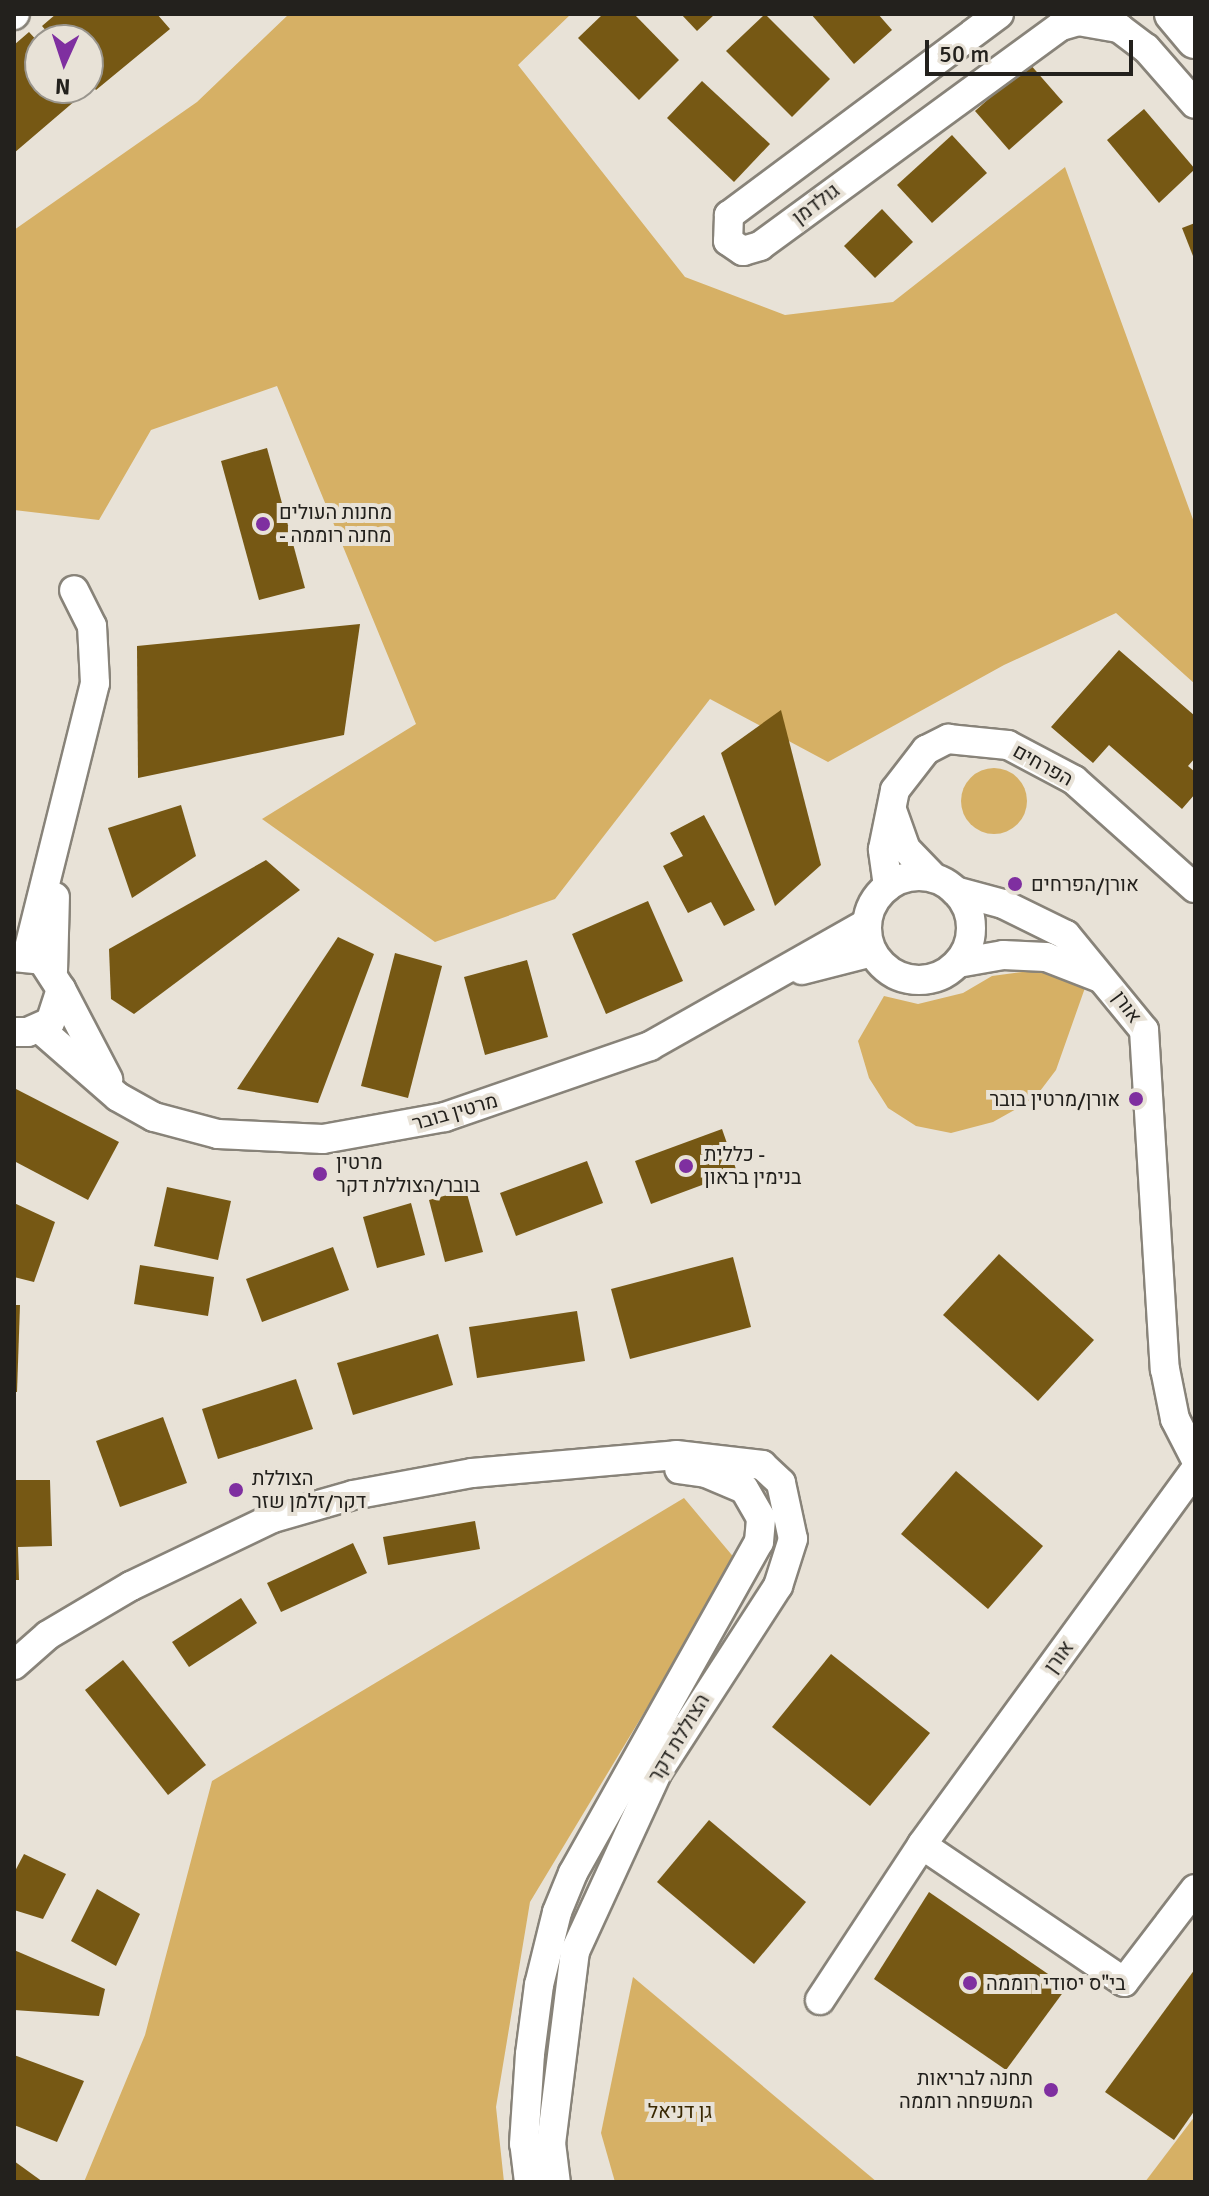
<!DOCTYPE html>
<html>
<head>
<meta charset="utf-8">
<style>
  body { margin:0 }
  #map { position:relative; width:1209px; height:2196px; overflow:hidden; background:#e8e2d7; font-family:Signika,Heebo,sans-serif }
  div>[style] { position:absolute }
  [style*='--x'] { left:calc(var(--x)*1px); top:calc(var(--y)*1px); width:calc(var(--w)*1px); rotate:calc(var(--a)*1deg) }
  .green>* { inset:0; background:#d6b065 }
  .round { border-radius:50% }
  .building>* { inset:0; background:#765814 }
  .roads { filter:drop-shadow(2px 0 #888379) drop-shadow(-2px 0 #888379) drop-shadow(0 2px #888379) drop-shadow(0 -2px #888379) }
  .minor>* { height:28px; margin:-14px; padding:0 14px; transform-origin:14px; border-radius:14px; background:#fff }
  .minor>.ring { margin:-14px; padding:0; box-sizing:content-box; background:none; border:28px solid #fff; border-radius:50% }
  .tertiary>* { height:36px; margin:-18px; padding:0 18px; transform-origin:18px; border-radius:18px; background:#fff }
  .dots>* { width:22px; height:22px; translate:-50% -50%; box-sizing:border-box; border:4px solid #e8e2d7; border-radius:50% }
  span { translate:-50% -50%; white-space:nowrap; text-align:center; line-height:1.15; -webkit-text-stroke:8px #e8e2d7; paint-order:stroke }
  .street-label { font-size:20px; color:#23211d }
  .poi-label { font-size:20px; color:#23211d }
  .left { translate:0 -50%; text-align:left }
  .right { translate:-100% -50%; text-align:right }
  .park-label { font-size:20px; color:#392802 }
  .frame { position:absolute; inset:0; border:16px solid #23211d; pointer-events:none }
  .north { position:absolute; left:24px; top:24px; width:80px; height:80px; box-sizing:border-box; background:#e8e2d7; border:2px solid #99958d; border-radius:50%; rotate:183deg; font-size:22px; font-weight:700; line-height:32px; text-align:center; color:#23211d }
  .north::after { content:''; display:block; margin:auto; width:28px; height:36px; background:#7f2fa0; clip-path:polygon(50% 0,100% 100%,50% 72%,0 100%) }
  .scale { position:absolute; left:925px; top:40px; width:208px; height:36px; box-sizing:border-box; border:4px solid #23211d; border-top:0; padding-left:10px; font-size:24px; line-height:28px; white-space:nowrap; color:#23211d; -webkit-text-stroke:6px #e8e2d7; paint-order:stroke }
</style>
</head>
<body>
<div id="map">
  <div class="green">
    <i style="clip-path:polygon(289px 14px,571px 14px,518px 65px,685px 277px,785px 315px,893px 302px,1065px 167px,1195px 525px,1195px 684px,1116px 613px,1004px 665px,828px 762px,710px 699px,555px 899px,435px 942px,262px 819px,416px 724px,277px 386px,151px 430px,99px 520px,14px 510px,14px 230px,197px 102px)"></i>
    <i class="round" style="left:961px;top:768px;width:66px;height:66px"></i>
    <i style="clip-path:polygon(1038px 970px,1067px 974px,1086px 985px,1056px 1070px,1034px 1099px,993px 1122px,951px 1133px,916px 1126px,888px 1108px,869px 1078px,858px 1041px,884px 996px,918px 1004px,963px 993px,992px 976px)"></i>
    <i style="clip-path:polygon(684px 1498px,736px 1560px,530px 1902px,496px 2107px,504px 2182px,84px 2182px,145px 2035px,212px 1781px)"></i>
    <i style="clip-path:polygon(633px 1977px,877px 2182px,615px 2182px,601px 2133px)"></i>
    <i style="clip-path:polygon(1195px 2116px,1195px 2182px,1145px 2182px)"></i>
  </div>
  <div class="building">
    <i style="clip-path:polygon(56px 14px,157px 14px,170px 29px,96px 90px,88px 81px,88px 40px,54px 40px,42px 26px)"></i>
    <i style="clip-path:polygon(603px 14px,634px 14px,679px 60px,639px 100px,578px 38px)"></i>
    <i style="clip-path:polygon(681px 14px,715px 14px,697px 31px)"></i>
    <i style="clip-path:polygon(765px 14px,830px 79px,792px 117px,726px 51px)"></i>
    <i style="clip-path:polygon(811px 14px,878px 14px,892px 30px,854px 64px)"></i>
    <i style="clip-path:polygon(29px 32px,40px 44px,40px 88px,78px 88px,83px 94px,14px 153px,14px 45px)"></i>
    <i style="clip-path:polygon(1029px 63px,1063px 102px,1009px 150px,975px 111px)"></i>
    <i style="clip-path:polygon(702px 81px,770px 144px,734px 182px,667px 118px)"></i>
    <i style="clip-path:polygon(1144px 109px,1195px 169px,1159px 203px,1107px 140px)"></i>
    <i style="clip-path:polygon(952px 135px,987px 173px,932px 223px,897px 185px)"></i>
    <i style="clip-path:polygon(882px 209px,913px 242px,875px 278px,844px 246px)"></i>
    <i style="clip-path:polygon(1195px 223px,1195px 261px,1182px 228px)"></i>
    <i style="clip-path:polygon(267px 448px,305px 588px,259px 600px,221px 461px)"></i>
    <i style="clip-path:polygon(360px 624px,344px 735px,138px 778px,137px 646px)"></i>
    <i style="clip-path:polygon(1119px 650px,1195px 716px,1195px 758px,1188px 766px,1195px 772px,1195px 794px,1182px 809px,1109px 745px,1093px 763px,1051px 727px)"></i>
    <i style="clip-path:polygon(781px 710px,821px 865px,775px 906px,721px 753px)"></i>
    <i style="clip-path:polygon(181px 805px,196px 856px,132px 898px,108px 828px)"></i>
    <i style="clip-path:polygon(704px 815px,755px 910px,724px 926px,711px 902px,688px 913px,663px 866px,683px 856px,670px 833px)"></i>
    <i style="clip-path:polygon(266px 860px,300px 890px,134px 1014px,111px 999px,109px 949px)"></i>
    <i style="clip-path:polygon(648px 901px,683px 981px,606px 1014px,572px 934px)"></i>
    <i style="clip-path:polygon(338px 937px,374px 954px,318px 1103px,237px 1089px)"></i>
    <i style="clip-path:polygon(395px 953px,442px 966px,408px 1098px,361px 1086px)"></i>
    <i style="clip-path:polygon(527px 960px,548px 1037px,485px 1055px,464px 977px)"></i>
    <i style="clip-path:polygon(16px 1089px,119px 1142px,88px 1200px,14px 1161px)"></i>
    <i style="clip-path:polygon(722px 1129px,737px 1172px,651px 1204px,635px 1161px)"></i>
    <i style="clip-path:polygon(587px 1161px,603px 1203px,516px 1236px,500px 1193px)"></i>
    <i style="clip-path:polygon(167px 1187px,231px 1201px,218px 1260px,154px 1246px)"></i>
    <i style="clip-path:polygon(466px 1190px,483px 1252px,445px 1262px,429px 1200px)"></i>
    <i style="clip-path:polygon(14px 1203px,55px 1222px,34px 1282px,14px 1277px)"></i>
    <i style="clip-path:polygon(411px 1203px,425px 1255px,377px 1268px,363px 1217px)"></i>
    <i style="clip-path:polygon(333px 1247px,349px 1290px,262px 1322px,246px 1279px)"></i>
    <i style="clip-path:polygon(999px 1254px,1094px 1340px,1038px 1401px,943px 1315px)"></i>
    <i style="clip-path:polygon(733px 1257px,751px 1327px,630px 1359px,611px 1289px)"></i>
    <i style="clip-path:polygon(140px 1265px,214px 1277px,208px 1316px,134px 1304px)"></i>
    <i style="clip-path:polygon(14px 1305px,20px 1305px,17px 1392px,14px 1392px)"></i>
    <i style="clip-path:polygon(577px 1311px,585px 1361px,477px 1378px,469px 1327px)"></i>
    <i style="clip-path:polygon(438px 1334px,453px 1385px,353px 1415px,337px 1363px)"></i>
    <i style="clip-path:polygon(296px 1379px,313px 1429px,218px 1459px,202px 1409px)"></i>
    <i style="clip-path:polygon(163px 1417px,187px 1483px,120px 1507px,96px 1441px)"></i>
    <i style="clip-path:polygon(956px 1471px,1043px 1546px,988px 1609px,901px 1534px)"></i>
    <i style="clip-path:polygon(14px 1480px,50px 1480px,52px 1546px,18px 1547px,19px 1580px,14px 1580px)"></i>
    <i style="clip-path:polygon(475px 1521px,480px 1549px,388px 1565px,383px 1537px)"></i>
    <i style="clip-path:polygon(353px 1543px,367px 1573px,281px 1612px,267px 1583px)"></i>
    <i style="clip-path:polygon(241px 1598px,257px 1623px,189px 1667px,172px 1642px)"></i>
    <i style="clip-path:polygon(831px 1654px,930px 1733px,870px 1806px,772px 1727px)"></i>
    <i style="clip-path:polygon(123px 1660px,206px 1765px,168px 1795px,85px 1690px)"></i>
    <i style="clip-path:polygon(709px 1820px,806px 1902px,754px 1964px,657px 1882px)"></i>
    <i style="clip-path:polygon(24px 1854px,66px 1874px,43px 1919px,14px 1910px,14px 1873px)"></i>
    <i style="clip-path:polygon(97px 1889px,140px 1914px,116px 1966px,71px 1941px)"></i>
    <i style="clip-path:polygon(929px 1892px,1067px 1987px,1006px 2070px,874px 1979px)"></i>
    <i style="clip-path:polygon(14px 1950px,105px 1989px,99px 2016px,14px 2010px)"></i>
    <i style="clip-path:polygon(1195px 1969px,1195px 2110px,1174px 2140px,1105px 2092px)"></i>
    <i style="clip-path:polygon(14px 2055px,84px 2081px,57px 2142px,14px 2125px)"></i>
    <i style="clip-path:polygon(14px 2161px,43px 2182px,14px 2182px)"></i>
  </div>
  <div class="roads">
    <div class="minor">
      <i style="--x:999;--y:14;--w:337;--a:143.3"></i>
      <i style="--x:729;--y:215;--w:26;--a:92"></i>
      <i style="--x:728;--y:241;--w:18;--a:34"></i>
      <i style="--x:743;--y:251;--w:18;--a:-16"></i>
      <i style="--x:760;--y:246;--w:373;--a:-36.2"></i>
      <i style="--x:1061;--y:26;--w:18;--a:-16"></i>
      <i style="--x:1078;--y:21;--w:42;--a:9.7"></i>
      <i style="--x:1119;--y:28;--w:34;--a:37"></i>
      <i style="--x:1146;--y:48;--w:74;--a:48.8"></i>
      <i style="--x:14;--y:15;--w:1;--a:-45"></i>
      <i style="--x:892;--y:810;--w:41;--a:70.3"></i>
      <i style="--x:906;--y:849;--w:40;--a:46"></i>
      <i class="ring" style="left:867px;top:876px;width:76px;height:76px"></i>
      <i style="--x:888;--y:886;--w:37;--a:-98"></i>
      <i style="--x:883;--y:849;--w:60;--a:-78.5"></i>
      <i style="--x:895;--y:790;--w:51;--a:-52.2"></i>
      <i style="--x:926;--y:750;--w:25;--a:-27"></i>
      <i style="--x:948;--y:739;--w:60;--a:5.7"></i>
      <i style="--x:1008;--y:745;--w:75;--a:27.9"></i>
      <i style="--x:1074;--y:780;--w:162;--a:41.8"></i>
      <i style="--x:955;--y:891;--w:50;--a:15.2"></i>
      <i style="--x:1003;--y:904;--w:70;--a:26.2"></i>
      <i style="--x:1066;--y:935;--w:123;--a:50.6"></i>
      <i style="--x:1144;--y:1030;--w:340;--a:86.5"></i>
      <i style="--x:1165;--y:1369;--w:51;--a:78.7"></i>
      <i style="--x:1175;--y:1419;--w:44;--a:62.9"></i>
      <i style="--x:27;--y:956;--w:281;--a:-76"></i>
      <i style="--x:95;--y:683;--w:57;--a:-93"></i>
      <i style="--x:92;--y:626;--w:40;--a:-116.6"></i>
      <i style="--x:14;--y:957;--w:28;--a:6"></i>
      <i style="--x:42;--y:960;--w:35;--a:57"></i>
      <i style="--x:61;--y:989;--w:35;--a:108"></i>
      <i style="--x:50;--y:1022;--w:24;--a:156"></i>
      <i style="--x:28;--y:1032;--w:14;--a:180"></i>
      <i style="--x:958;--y:963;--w:46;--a:-10.1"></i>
      <i style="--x:1003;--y:955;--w:43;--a:2.7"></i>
      <i style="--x:1046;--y:957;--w:58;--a:21.3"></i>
      <i style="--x:802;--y:970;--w:72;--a:-14.4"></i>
      <i style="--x:53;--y:971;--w:74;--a:-88.5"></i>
      <i style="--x:61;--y:989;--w:102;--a:62.4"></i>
      <i style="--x:40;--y:1029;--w:103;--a:41.1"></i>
      <i style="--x:118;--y:1097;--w:41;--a:29.1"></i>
      <i style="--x:154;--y:1117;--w:66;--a:14.9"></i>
      <i style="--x:218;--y:1134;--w:105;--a:2.7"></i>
      <i style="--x:323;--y:1139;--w:124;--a:-10.2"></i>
      <i style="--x:445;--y:1117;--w:217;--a:-19.1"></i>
      <i style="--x:650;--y:1046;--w:248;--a:-29.5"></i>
      <i style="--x:1195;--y:1470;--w:464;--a:126.1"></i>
      <i style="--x:922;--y:1845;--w:244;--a:34.1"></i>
      <i style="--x:1124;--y:1982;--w:117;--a:-52.6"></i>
      <i style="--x:14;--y:1665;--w:45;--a:-41.4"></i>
      <i style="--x:48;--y:1635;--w:96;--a:-30.6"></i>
      <i style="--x:131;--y:1586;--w:157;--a:-25.6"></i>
      <i style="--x:273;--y:1518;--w:83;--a:-16"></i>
      <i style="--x:353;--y:1495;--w:121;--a:-10.5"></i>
      <i style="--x:472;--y:1473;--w:205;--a:-5"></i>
      <i style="--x:676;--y:1455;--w:87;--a:6.6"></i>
      <i style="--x:762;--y:1465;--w:26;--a:43"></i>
      <i style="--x:781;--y:1483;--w:57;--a:77.9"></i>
      <i style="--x:793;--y:1539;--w:49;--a:107.7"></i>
      <i style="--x:778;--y:1586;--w:223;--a:122.9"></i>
      <i style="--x:657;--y:1773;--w:196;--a:114.7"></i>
      <i style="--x:575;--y:1951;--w:193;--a:97.1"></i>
      <i style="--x:551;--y:2143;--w:39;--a:83"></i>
      <i style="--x:820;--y:2000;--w:186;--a:-56.7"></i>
      <i style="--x:529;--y:2182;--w:38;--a:-97"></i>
      <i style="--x:524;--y:2144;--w:90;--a:-86.2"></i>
      <i style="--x:530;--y:2054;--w:70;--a:-82.6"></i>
      <i style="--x:539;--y:1985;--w:75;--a:-76.1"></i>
      <i style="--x:557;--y:1912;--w:42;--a:-67.7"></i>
      <i style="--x:573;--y:1873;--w:380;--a:-60.7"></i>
      <i style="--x:759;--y:1542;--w:24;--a:-85"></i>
      <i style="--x:761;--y:1518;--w:34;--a:-120"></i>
      <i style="--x:744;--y:1489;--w:41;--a:-157.2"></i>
      <i style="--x:706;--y:1473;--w:27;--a:-172"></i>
    </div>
    <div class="tertiary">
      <i style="--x:1173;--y:14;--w:34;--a:50"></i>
    </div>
  </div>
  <div class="dots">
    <i style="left:263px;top:524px;background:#7f2fa0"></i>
    <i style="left:1015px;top:884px;background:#7f2fa0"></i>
    <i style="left:1136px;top:1099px;background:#7f2fa0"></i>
    <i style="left:686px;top:1166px;background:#7f2fa0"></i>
    <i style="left:320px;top:1174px;background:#7f2fa0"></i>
    <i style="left:236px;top:1490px;background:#7f2fa0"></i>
    <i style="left:970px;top:1983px;background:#7f2fa0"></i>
    <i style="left:1051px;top:2090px;background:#7f2fa0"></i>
  </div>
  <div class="street-label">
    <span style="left:816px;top:204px;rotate:-37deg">גולדמן</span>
    <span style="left:1043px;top:765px;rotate:29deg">הפרחים</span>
    <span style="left:1127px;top:1007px;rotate:54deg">אורן</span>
    <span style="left:455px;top:1112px;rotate:-16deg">מרטין בובר</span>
    <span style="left:1059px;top:1657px;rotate:-54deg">אורן</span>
    <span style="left:679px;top:1738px;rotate:-59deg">הצוללת דקר</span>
  </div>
  <div class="poi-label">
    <span class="left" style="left:279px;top:524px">מחנות העולים<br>- מחנה רוממה</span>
    <span class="left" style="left:1031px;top:884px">אורן/הפרחים</span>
    <span class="right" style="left:1120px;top:1099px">אורן/מרטין בובר</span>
    <span class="left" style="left:704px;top:1166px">כללית -<br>בנימין בראון</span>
    <span class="left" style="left:336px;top:1174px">מרטין<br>בובר/הצוללת דקר</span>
    <span class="left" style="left:252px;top:1490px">הצוללת<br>דקר/זלמן שזר</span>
    <span class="left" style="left:986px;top:1983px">בי"ס יסודי רוממה</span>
    <span class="right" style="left:1033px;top:2090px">תחנה לבריאות<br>המשפחה רוממה</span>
  </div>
  <div class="park-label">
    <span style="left:680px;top:2111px">גן דניאל</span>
  </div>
  <div class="frame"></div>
  <div class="north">N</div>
  <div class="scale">50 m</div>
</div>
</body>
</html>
